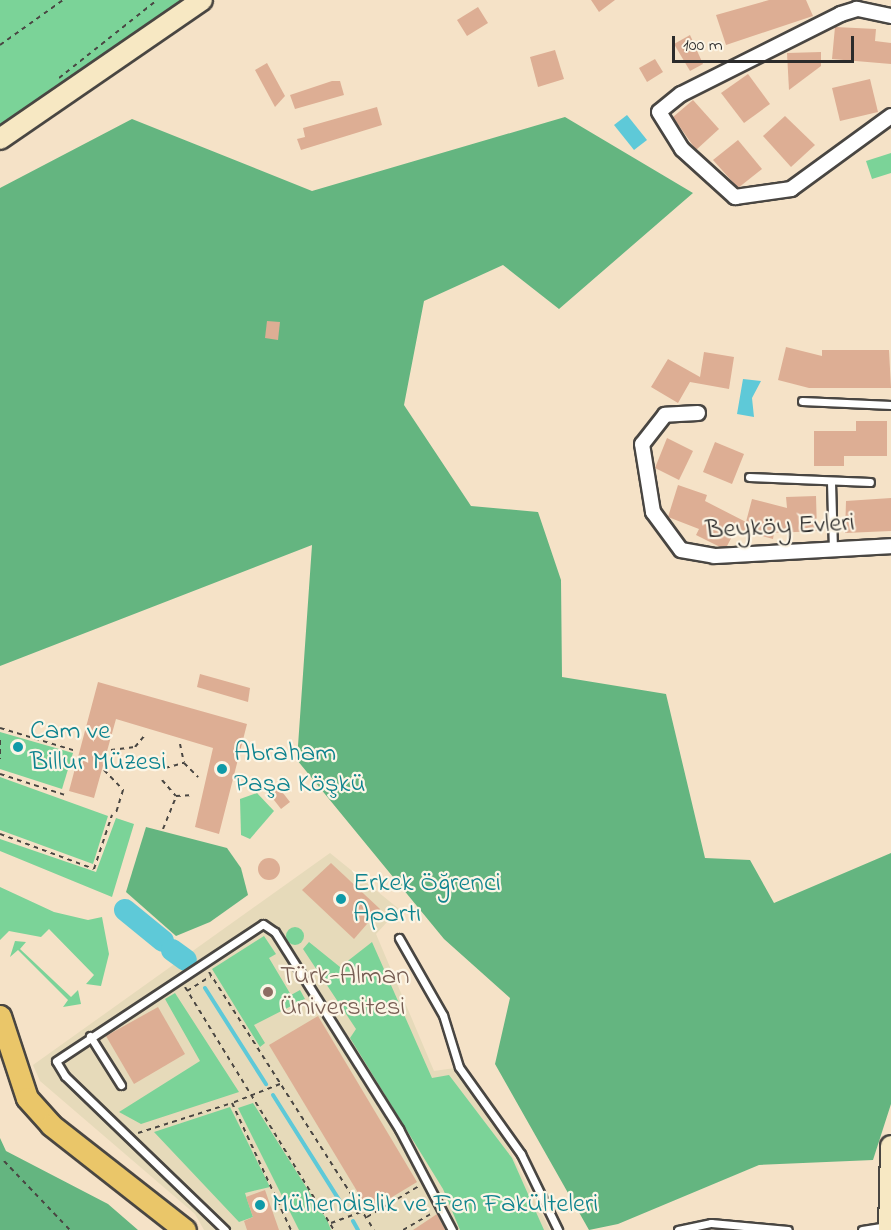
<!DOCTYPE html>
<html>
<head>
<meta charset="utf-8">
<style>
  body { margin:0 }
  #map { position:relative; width:891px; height:1230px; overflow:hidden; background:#f5e2c7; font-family:"Indie Flower",sans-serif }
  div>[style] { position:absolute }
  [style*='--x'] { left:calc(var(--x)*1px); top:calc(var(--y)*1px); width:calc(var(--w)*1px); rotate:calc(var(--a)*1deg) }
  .built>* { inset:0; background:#e6daba }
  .green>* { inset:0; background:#7bd398 }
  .round { border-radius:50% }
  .forest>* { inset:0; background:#64b580 }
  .water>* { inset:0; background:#5ec9d8 }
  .stream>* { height:4px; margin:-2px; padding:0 2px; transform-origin:2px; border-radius:2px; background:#5ec9d8 }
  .river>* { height:22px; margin:-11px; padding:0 11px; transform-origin:11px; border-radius:11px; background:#5ec9d8 }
  .building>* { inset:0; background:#ddae94 }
  .path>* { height:2px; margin-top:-1px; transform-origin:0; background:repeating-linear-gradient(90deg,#494642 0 4.5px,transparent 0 9px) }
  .roads { filter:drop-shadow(2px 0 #494642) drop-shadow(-2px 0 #494642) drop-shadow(0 2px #494642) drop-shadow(0 -2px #494642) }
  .lane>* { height:7px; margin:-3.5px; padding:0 3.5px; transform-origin:3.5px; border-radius:3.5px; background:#fff }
  .street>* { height:14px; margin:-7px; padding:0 7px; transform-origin:7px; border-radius:7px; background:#fff }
  .secondary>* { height:20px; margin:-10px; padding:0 10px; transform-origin:10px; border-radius:10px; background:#f7e8c3 }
  .primary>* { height:21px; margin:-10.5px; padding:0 10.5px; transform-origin:10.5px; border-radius:10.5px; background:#eac669 }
  .dots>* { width:16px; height:16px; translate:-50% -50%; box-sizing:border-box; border:3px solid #fcf5e5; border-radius:50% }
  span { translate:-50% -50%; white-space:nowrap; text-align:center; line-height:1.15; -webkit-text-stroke:4.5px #fcf5e5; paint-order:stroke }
  .street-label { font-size:27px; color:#2b2b2b }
  .culture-label { font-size:27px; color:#0d838f }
  .left { translate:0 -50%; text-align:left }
  .education-label { font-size:27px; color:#785e54 }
  .scale { position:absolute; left:672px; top:36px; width:182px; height:27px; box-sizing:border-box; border:3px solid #2b2b2b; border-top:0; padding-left:8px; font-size:18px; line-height:21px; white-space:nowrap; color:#2b2b2b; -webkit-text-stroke:4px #fcf5e5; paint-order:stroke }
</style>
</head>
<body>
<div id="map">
  <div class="built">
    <i style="clip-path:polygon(330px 853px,399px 909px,376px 934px,434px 1071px,455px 1068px,507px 1145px,550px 1230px,204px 1230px,195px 1214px,40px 1081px,33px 1065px)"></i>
  </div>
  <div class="green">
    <i style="clip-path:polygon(0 0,185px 0,0 129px)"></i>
    <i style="clip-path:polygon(891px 153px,891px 173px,872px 179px,866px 161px)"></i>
    <i style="clip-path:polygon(0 732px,73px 753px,62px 789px,0 769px)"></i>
    <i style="clip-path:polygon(0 777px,108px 816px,93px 864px,0 830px)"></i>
    <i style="clip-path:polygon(257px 793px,274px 811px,250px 839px,241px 835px,240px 799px)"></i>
    <i style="clip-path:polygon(116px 818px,134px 824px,112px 897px,0 851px,0 839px,96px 872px)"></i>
    <i style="clip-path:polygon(0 887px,54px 912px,88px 920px,102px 917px,109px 954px,101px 986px,86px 984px,94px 975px,49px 929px,41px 937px,9px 931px,0 940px)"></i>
    <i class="round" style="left:286px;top:927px;width:18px;height:18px"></i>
    <i style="clip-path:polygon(264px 936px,276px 954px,269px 958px,291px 995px,300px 990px,305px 999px,254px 1025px,265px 1043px,260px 1047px,212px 969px)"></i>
    <i style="clip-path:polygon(15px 941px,26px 942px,20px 949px,71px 997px,78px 990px,81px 1004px,63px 1007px,68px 1000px,18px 950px,10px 957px)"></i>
    <i style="clip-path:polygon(309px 942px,340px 967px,372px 942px,432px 1078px,449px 1075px,512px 1158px,544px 1230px,460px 1230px,443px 1189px,350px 1038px,356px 1029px,303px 949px)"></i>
    <i style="clip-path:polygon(175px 993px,239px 1092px,141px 1124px,119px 1112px,200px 1061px,165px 999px)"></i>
    <i style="clip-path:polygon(253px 1103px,327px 1220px,331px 1230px,299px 1230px,238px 1108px)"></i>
    <i style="clip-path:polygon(230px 1107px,270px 1187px,245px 1193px,253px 1217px,239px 1222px,154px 1132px)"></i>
  </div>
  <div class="forest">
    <i style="clip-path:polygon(565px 117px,693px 193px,559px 309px,503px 265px,424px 301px,404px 405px,471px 506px,538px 512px,561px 580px,562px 677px,666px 694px,705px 858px,750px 860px,774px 903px,891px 853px,891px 1104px,873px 1160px,759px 1165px,618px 1224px,589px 1230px,495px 1064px,510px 998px,444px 939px,297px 760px,312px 545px,0 666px,0 188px,132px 119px,312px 191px)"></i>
    <i style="clip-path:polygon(146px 827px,227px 848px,241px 868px,248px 895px,210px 922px,176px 936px,126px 892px)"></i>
    <i style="clip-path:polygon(0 1138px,6px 1151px,108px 1204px,138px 1230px,0 1230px)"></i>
  </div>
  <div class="water">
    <i style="clip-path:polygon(627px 115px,647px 140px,634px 150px,614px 125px)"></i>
    <i style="clip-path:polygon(743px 379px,761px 381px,752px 398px,754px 417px,737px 414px)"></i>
  </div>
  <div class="stream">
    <i style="--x:205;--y:988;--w:114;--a:57.6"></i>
    <i style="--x:273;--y:1095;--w:137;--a:57.8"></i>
    <i style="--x:353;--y:1221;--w:10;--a:61"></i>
  </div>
  <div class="river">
    <i style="--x:125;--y:910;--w:49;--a:39.2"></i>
    <i style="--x:172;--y:950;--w:17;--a:36"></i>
  </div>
  <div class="building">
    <i style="clip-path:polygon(591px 0,615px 0,599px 12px)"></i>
    <i style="clip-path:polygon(769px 0,806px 0,813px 16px,726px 45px,716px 15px)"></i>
    <i style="clip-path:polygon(478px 7px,488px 23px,467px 36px,457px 20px)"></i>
    <i style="clip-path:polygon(835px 27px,876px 29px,875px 41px,891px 43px,891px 64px,832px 59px)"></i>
    <i style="clip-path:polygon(690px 35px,703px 64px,690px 71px,674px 44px)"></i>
    <i style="clip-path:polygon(555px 50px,564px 79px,538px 87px,530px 57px)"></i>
    <i style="clip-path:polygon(821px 52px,821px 66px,789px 90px,787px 53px)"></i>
    <i style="clip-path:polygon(655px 59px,663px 72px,647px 82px,639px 68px)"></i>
    <i style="clip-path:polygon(267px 63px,285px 96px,275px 107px,255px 70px)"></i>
    <i style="clip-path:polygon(748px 74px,770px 104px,744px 123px,721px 93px)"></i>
    <i style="clip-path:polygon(870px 79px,878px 112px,840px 121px,832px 88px)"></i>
    <i style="clip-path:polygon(332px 81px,340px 81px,344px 95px,295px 109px,290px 95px)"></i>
    <i style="clip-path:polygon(693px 100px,719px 129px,696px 150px,673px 117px)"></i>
    <i style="clip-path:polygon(377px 107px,382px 125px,301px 150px,297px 139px,305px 137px,303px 128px)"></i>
    <i style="clip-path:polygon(785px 116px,815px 145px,791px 167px,763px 136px)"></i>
    <i style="clip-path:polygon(738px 140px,762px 169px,738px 188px,713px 160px)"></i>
    <i style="clip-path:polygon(267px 321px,280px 322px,278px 340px,265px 338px)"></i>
    <i style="clip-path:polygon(786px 347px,822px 356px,822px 350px,889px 350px,891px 388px,809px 388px,778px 380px)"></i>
    <i style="clip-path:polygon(704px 352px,734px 357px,729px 389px,690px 382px,678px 403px,651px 387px,668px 359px,700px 377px)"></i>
    <i style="clip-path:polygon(856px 421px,887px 421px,887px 456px,844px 456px,844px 466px,814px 466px,814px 431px,856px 431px)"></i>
    <i style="clip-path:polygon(667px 438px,693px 451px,679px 480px,655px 468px)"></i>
    <i style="clip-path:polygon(715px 442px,744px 454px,732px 484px,703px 472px)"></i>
    <i style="clip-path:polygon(678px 485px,707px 495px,705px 501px,746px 522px,752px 499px,787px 508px,786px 497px,816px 496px,817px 531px,774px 533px,773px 539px,736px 529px,727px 546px,720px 547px,696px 535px,699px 529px,668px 517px)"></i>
    <i style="clip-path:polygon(891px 498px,891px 531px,845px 533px,846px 501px)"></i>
    <i style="clip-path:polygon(200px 674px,250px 688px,248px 702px,197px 687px)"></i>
    <i style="clip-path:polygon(98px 682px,247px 724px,219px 834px,195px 827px,213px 748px,116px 719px,94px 798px,69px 791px)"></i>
    <i style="clip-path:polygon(276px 784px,290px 802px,281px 809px,267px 791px)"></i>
    <i class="round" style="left:258px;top:858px;width:22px;height:22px"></i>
    <i style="clip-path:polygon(331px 863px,380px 909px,354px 939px,302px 890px)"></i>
    <i style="clip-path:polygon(158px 1007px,185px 1054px,134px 1084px,106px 1036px)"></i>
    <i style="clip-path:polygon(318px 1016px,417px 1182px,369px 1211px,269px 1045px)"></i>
    <i style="clip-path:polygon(265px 1190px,279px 1230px,247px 1230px,244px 1221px,253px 1217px,246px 1197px)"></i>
    <i style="clip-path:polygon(437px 1214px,445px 1230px,413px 1230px)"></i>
  </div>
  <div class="path">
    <i style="--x:0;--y:45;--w:77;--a:-35.5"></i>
    <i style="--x:59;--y:78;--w:125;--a:-38.5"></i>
    <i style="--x:0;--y:728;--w:79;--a:16.8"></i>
    <i style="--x:0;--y:740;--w:19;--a:90"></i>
    <i style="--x:180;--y:744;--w:19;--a:78"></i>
    <i style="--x:184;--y:763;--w:20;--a:45"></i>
    <i style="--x:111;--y:750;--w:24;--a:-7"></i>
    <i style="--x:135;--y:747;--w:17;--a:-50"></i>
    <i style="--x:165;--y:768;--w:20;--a:-15"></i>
    <i style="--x:104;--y:770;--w:28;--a:46"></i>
    <i style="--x:123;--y:790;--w:27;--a:107"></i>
    <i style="--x:0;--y:774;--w:68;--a:17.9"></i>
    <i style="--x:162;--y:780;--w:21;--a:49"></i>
    <i style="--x:163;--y:829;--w:35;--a:-68"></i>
    <i style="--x:176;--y:796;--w:18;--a:-3"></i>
    <i style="--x:0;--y:834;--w:100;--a:20.4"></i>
    <i style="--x:94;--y:869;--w:57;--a:-71.6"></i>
    <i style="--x:209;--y:972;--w:306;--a:57.4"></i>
    <i style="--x:185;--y:987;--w:285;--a:58.5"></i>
    <i style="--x:187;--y:991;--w:28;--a:-32"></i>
    <i style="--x:280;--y:1084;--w:52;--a:158.4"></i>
    <i style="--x:232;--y:1103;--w:140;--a:65.1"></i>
    <i style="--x:138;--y:1133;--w:99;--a:-17.7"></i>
    <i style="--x:4;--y:1161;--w:95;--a:46.3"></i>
    <i style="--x:367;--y:1217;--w:61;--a:-30.8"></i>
    <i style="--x:331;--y:1223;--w:32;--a:-20"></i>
    <i style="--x:403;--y:1230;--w:34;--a:-30"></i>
  </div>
  <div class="roads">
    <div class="lane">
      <i style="--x:802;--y:401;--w:89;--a:2.6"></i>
      <i style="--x:749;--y:477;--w:121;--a:2.4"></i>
      <i style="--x:831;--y:482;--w:66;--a:88.3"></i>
      <i style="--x:399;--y:938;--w:89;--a:60.3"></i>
      <i style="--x:443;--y:1015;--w:54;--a:72.9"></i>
      <i style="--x:459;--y:1067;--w:107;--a:54.5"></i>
      <i style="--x:521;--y:1154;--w:85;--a:64"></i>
      <i style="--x:90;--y:1036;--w:58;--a:57.7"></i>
      <i style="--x:225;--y:1230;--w:222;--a:-136.1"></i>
      <i style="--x:65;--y:1076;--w:17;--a:-121"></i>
      <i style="--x:56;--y:1061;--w:248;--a:-33.5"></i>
      <i style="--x:263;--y:924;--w:14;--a:34"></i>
      <i style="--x:275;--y:932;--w:233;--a:57.8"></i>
      <i style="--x:399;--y:1129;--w:114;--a:62.3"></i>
      <i style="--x:678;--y:1230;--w:34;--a:-12"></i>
      <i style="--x:711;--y:1223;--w:77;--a:5.2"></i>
      <i style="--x:862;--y:1230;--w:24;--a:-9"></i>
    </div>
    <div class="street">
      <i style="--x:891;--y:16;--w:35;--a:-168"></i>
      <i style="--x:857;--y:9;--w:17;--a:163"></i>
      <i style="--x:841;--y:14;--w:179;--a:153.4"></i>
      <i style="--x:681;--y:94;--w:28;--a:141"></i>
      <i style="--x:659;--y:112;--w:44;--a:58.1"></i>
      <i style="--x:682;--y:149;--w:72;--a:42.2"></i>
      <i style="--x:735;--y:197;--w:57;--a:-8.1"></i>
      <i style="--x:791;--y:189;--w:124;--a:-36.1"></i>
      <i style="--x:698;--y:413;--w:33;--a:177"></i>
      <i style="--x:665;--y:415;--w:37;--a:128"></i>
      <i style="--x:642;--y:444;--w:69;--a:80.8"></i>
      <i style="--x:653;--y:512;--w:47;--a:53.6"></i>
      <i style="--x:681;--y:550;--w:34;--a:10"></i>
      <i style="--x:714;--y:556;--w:177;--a:-3.2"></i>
    </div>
    <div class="secondary">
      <i style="--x:0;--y:139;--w:245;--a:-34.5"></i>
      <i style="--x:889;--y:1230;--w:84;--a:-88.6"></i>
    </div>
    <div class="primary">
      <i style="--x:0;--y:1016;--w:86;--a:71.8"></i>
      <i style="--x:27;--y:1098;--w:36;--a:48"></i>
      <i style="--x:51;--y:1125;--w:170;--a:38.1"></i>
    </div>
  </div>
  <div class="dots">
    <i style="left:18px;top:747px;background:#0f9aa8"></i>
    <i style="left:222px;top:769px;background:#0f9aa8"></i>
    <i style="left:341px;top:899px;background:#0f9aa8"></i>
    <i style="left:268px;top:992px;background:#8d6e63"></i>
    <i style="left:260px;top:1205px;background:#0f9aa8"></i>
  </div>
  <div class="street-label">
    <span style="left:780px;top:527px;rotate:-3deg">Beyköy Evleri</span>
  </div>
  <div class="culture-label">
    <span class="left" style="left:30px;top:747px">Cam ve<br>Billur Müzesi</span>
    <span class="left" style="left:234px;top:769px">Abraham<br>Paşa Köşkü</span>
    <span class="left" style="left:353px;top:899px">Erkek Öğrenci<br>Apartı</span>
    <span class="left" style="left:272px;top:1205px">Mühendislik ve Fen Fakülteleri</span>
  </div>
  <div class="education-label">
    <span class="left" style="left:280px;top:992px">Türk-Alman<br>Üniversitesi</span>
  </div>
  <div class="scale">100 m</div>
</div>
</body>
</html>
